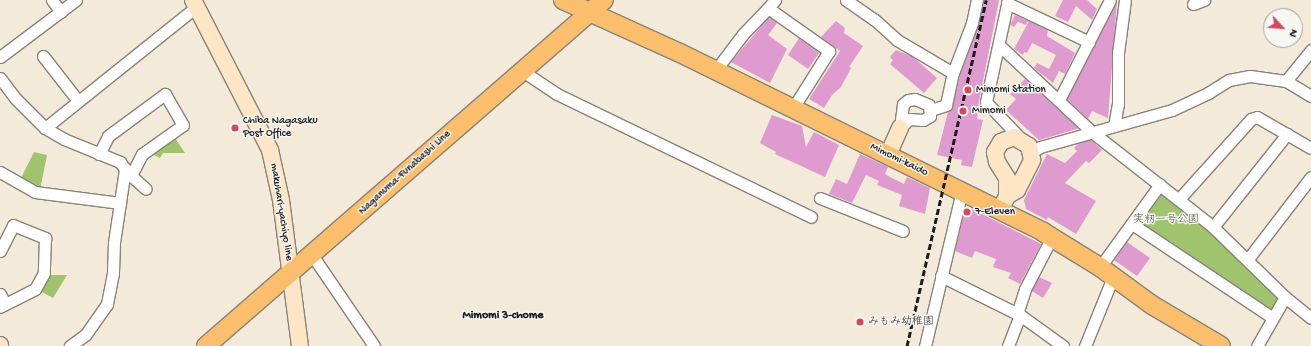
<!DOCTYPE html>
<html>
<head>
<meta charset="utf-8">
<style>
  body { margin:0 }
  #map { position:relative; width:1311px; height:346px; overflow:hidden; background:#f3ead9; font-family:"Gochi Hand","Klee One",sans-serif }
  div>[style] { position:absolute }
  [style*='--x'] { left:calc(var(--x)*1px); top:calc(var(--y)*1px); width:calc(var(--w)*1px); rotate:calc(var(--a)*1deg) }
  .green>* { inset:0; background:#a0c36d }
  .building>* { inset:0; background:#df9ad0 }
  .roads { filter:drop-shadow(1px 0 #88837a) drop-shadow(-1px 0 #88837a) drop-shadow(0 1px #88837a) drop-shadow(0 -1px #88837a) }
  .street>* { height:11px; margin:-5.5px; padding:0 5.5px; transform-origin:5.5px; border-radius:5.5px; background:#fff }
  .secondary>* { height:16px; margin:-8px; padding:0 8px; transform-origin:8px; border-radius:8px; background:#fde5c5 }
  .primary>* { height:18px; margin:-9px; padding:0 9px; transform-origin:9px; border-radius:9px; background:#fabe6d }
  .rail>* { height:3px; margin-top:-1.5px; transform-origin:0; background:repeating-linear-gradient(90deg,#1c1c1c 0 6px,transparent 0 9px) }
  .dots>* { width:11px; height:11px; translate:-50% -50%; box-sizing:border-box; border:2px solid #f6f6f2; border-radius:50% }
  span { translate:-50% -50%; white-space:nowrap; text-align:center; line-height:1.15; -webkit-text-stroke:3px #f6f6f2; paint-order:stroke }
  .poi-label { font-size:11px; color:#1c1c1c }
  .left { translate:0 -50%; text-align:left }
  .street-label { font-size:11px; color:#1c1c1c }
  .park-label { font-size:11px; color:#4a5638 }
  .neighbourhood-label { font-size:12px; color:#1c1c1c; font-weight:700 }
  .north { position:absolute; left:1263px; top:8px; width:40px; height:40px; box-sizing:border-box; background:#f6f6f2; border:1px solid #9f9f9c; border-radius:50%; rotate:116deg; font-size:11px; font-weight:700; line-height:16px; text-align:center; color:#1c1c1c }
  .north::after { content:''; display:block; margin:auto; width:14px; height:18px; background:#d1495b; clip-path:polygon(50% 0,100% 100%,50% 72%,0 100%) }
</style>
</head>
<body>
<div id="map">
  <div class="green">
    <i style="clip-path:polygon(173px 135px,185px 153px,163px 153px,160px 158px,148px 152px)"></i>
    <i style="clip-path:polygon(34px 152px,47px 155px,40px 190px,21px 178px)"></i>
    <i style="clip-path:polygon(1161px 192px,1216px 237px,1279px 298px,1271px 313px,1139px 224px)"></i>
    <i style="clip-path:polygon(46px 275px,67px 275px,53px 298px,38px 290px)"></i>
  </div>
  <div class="building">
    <i style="clip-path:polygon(984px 0,999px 0,979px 101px,977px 119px,983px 120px,972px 167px,961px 165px,962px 160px,937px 155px,948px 112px,953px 106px,960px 75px,979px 25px)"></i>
    <i style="clip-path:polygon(1063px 0,1087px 0,1097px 9px,1092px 20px,1076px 6px,1068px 22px,1055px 16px)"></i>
    <i style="clip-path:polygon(1117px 2px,1108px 118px,1092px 111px,1088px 119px,1067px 99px)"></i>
    <i style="clip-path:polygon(1015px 15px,1028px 21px,1026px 25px,1018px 22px,1014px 27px,1010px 25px)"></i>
    <i style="clip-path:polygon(769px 17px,777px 23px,768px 35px,787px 49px,770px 83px,731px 62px)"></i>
    <i style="clip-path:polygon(836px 21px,845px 28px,844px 33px,863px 46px,849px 67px,851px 68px,841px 87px,832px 95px,824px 108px,809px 99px,840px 51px,821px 37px)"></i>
    <i style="clip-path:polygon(1029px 21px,1048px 30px,1047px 36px,1075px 53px,1065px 74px,1059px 71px,1053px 83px,1034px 68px,1037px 63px,1049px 69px,1056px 55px,1032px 43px,1027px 53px,1024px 52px,1023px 55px,1014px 49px)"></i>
    <i style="clip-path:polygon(799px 38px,819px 53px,808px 69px,788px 55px)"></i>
    <i style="clip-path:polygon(896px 50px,913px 57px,937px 78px,924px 93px,890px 64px,893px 60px,890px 57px)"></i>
    <i style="clip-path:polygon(1025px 79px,1078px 128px,1077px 129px,1039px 140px,1006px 110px,1016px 99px,1010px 94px)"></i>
    <i style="clip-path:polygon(772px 115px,802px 126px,806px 147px,814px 132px,839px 145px,825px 177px,775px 154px,776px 152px,760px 143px)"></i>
    <i style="clip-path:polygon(1091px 140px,1102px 150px,1089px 163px,1086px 161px,1065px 183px,1096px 201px,1076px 234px,1048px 217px,1047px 220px,1026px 209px,1024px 200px,1047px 154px,1065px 163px,1077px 151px,1074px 148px,1079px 143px)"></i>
    <i style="clip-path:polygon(860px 154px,888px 167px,885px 174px,890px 177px,904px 184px,907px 177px,930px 188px,925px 214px,899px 206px,902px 195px,877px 185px,879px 181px,866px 175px,852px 203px,829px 194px,836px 179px,847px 184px)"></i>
    <i style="clip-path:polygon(966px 206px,1041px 244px,1020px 284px,1008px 278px,1011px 273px,993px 267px,996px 259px,975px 251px,972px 258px,955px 251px)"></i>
    <i style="clip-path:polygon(1127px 242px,1150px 258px,1137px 276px,1114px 260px)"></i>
    <i style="clip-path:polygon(1039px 277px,1052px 283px,1043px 298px,1032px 291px)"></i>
  </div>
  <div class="roads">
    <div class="street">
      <i style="--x:52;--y:0;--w:15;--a:53"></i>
      <i style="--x:846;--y:0;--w:35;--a:35"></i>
      <i style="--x:875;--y:20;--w:30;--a:42"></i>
      <i style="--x:897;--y:40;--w:65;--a:30.5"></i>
      <i style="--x:1008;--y:0;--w:104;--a:102.2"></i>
      <i style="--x:986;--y:102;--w:51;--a:46.6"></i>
      <i style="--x:1007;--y:3;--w:91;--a:25.4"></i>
      <i style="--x:1193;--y:4;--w:12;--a:-20"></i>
      <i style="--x:768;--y:8;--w:11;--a:-49"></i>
      <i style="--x:999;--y:45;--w:127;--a:43.1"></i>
      <i style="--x:1092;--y:132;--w:154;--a:38.1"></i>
      <i style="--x:1213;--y:227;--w:100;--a:44.2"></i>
      <i style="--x:1285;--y:297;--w:56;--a:119.7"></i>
      <i style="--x:43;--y:56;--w:57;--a:52.1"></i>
      <i style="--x:0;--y:57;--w:95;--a:-36.9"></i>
      <i style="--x:521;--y:70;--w:43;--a:33.7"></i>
      <i style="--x:557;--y:94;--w:282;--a:25.8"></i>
      <i style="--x:715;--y:71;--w:46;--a:-52.9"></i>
      <i style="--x:743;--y:34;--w:36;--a:-46"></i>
      <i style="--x:768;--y:8;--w:75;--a:35.2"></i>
      <i style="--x:829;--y:51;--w:67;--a:122.3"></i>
      <i style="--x:0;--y:78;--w:26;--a:53"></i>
      <i style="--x:16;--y:99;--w:41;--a:45"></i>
      <i style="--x:45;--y:128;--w:22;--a:30"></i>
      <i style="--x:64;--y:139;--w:61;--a:22.3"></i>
      <i style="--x:120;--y:162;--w:9;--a:54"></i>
      <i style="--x:125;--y:169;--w:75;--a:98.5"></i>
      <i style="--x:114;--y:243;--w:30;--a:92"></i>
      <i style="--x:113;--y:273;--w:32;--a:101"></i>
      <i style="--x:107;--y:304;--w:38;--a:125"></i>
      <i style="--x:85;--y:335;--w:19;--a:144"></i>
      <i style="--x:1286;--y:81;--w:29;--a:31"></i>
      <i style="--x:915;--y:99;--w:15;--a:23"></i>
      <i style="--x:929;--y:105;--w:11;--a:85"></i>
      <i style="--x:930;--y:116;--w:8;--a:150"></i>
      <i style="--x:923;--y:120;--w:14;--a:-176"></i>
      <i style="--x:909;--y:119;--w:13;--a:135"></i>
      <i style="--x:900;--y:128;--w:24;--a:-83"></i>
      <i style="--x:903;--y:104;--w:6;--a:-39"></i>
      <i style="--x:908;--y:100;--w:7;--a:-8"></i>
      <i style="--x:1059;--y:100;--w:112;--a:-63"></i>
      <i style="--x:931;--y:110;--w:16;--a:-18"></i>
      <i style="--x:946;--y:105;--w:33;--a:-78"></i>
      <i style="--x:953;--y:73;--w:53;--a:-69.2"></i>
      <i style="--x:972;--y:23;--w:24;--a:-78"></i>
      <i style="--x:1114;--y:126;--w:22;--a:-80"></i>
      <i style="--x:1118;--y:104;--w:51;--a:-90"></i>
      <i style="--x:1118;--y:53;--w:53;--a:-82.5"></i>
      <i style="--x:45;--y:128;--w:193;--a:-38.7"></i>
      <i style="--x:1032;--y:152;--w:9;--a:-32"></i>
      <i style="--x:1040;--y:147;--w:137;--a:-15.7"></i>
      <i style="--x:1172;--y:110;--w:40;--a:-25"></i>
      <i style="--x:1208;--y:93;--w:25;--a:-32"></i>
      <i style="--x:1229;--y:80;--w:21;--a:-11"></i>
      <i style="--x:1250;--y:76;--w:36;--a:8"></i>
      <i style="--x:1286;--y:81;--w:40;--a:-51"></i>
      <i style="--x:99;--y:154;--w:20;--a:-63"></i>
      <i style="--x:108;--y:136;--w:71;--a:-36.4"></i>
      <i style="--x:165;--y:94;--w:36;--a:60"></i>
      <i style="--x:183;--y:125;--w:50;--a:144.7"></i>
      <i style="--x:142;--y:154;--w:25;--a:117"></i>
      <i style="--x:0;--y:172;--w:40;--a:29.7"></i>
      <i style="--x:35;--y:192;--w:86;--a:7.4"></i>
      <i style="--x:127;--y:172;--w:25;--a:42"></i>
      <i style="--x:820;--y:198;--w:89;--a:21.7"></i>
      <i style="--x:1179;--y:199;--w:108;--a:-48"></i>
      <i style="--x:1251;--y:119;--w:6;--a:-18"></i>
      <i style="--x:1257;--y:117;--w:62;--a:29.9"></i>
      <i style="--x:1132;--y:224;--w:169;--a:33.7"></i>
      <i style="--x:1213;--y:227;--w:119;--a:-51.5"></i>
      <i style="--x:0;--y:251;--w:29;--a:-63"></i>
      <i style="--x:13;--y:225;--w:35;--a:22"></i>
      <i style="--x:45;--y:238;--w:35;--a:92"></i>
      <i style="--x:44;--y:273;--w:18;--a:119"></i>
      <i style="--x:35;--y:289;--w:39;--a:153"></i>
      <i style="--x:312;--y:255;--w:110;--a:55.7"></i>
      <i style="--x:1248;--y:259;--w:103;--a:-52.5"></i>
      <i style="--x:1100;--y:267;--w:102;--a:-54.1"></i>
      <i style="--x:941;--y:276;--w:88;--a:26.3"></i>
      <i style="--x:1020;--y:315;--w:53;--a:35.8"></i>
      <i style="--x:0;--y:294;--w:11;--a:63"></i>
      <i style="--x:1285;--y:297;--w:33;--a:39"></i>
      <i style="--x:1017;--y:314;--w:26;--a:-72"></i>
      <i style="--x:1025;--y:289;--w:59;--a:-62.6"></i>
      <i style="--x:925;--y:346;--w:159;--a:-76.6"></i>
      <i style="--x:1008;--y:346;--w:33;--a:-69"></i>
      <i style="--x:1085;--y:346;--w:74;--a:-67.9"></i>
    </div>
    <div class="secondary">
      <i style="--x:193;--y:0;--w:169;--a:62.8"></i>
      <i style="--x:270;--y:150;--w:51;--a:77.6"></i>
      <i style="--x:281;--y:200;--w:147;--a:82.6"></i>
      <i style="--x:888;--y:155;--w:30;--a:-66"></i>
      <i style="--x:1000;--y:210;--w:16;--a:-63"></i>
      <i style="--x:1007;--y:196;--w:12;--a:-31"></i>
      <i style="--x:1017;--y:190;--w:34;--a:-63"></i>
      <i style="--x:1032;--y:160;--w:14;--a:-102"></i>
      <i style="--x:1029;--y:146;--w:17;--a:-149"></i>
      <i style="--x:1014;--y:137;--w:14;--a:159"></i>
      <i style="--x:1001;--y:142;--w:12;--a:121"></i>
      <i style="--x:995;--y:152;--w:10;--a:79"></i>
      <i style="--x:997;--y:162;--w:19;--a:58"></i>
      <i style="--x:1007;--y:178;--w:18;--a:90"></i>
      <i style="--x:0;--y:345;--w:1;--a:90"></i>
    </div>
    <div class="primary">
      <i style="--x:563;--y:0;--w:128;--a:24.4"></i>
      <i style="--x:680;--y:53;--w:405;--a:26.2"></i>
      <i style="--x:1043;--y:232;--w:67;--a:31.6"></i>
      <i style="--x:1100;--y:267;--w:64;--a:36.2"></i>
      <i style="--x:1152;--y:305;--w:80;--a:30.7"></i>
      <i style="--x:206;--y:346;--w:527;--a:-41"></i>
    </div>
  </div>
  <div class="rail">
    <i style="--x:907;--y:346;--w:355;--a:-77.1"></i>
  </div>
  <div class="dots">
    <i style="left:968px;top:90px;background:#d1495b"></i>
    <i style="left:963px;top:111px;background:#d1495b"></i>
    <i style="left:235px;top:128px;background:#d1495b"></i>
    <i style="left:967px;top:212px;background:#d1495b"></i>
    <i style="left:860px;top:322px;background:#d1495b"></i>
  </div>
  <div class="poi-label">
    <span class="left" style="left:976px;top:90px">Mimomi Station</span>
    <span class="left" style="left:972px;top:111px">Mimomi</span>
    <span class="left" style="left:243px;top:128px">Chiba Nagasaku<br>Post Office</span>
    <span class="left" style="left:975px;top:212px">7-Eleven</span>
    <span class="left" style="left:868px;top:322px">みもみ幼稚園</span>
  </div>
  <div class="street-label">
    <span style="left:899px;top:160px;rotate:26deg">Mimomi-kaido</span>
    <span style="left:405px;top:173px;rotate:-42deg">Naganuma-Funabashi Line</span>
    <span style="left:281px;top:212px;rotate:81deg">makuhari-yachiyo line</span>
  </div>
  <div class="park-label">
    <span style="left:1166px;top:220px">実籾一号公園</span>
  </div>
  <div class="neighbourhood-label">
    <span style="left:503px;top:317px">Mimomi 3-chome</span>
  </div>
  <div class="north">N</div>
</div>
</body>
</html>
